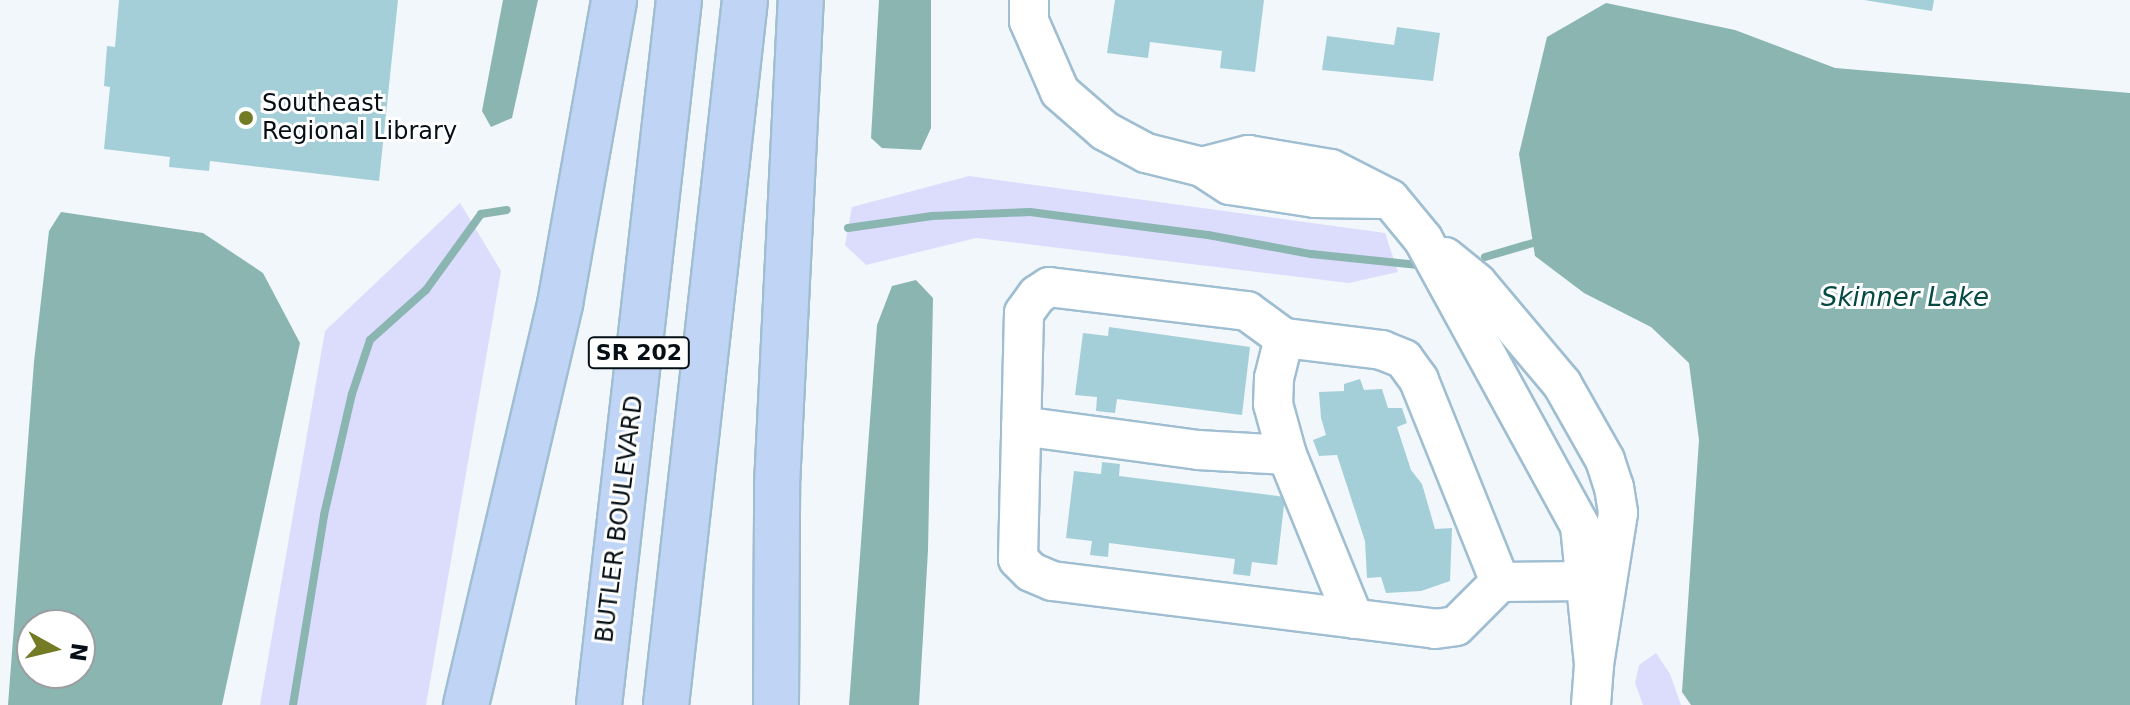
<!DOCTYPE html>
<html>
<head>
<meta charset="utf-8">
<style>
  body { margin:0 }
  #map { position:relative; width:2130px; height:705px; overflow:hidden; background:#f1f7fb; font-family:"DejaVu Sans",sans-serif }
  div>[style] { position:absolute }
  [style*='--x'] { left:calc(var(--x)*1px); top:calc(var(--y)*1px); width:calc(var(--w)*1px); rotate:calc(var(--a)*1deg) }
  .green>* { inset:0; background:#dcddfd }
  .water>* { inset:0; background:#8ab5b0 }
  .stream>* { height:8px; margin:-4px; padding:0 4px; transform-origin:4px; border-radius:4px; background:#8ab5b0 }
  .building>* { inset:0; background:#a4cfd8 }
  .roads { filter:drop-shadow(2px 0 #a0bed1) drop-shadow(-2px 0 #a0bed1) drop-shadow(0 2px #a0bed1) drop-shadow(0 -2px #a0bed1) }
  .minor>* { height:38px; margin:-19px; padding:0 19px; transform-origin:19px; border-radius:19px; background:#fff }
  .highway>* { height:44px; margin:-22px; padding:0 22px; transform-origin:22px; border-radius:22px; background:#c0d5f6 }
  .dots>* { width:22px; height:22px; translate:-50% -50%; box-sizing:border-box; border:4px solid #fff; border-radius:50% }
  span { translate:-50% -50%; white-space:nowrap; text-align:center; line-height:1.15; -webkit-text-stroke:6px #fff; paint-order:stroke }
  .shield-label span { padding:2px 6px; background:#fff; border:2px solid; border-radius:6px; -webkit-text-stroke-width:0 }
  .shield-label { font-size:22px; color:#050f15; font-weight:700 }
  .poi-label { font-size:24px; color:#050f15 }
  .left { translate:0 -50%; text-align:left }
  .street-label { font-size:24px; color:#050f15 }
  .water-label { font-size:26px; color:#054944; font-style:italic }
  .north { position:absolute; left:16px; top:609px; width:80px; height:80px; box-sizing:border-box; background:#fff; border:2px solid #9b9fa1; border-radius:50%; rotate:98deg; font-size:22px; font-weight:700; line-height:32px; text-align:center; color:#050f15 }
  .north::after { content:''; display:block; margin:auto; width:28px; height:36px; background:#737b25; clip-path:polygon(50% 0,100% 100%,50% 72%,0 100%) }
</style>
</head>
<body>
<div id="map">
  <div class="green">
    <i style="clip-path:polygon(969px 176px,1385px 233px,1398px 272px,1349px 283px,976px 238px,866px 265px,845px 245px,852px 207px)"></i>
    <i style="clip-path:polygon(460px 203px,501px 271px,426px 705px,260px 705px,325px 331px)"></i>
    <i style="clip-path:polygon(1656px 653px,1670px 674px,1681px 705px,1643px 705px,1635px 683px,1639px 665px)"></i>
  </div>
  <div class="water">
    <i style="clip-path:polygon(503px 0,538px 0,512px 118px,491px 127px,482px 111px)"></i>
    <i style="clip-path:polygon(879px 0,931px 0,931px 128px,921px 150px,882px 148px,871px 138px)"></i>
    <i style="clip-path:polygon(1606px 3px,1735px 30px,1835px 68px,2130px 93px,2130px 705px,1691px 705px,1682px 692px,1699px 440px,1689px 363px,1651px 327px,1584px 293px,1535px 256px,1519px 154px,1547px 37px)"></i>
    <i style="clip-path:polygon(evenodd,61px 212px,203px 233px,263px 273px,300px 343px,222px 705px,8px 705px,34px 362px,49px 231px,61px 212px,32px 625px,80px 625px,80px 673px,32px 673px,32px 625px)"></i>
    <i style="clip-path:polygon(916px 280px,933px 298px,928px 550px,919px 705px,849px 705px,877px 325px,892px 286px)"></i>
  </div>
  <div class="stream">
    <i style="--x:848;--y:228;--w:85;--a:-8.1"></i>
    <i style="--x:932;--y:216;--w:98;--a:-2.3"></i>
    <i style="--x:1030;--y:212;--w:179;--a:7.4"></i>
    <i style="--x:1208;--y:235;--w:105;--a:10.5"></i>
    <i style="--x:1311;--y:254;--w:108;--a:5.9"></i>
    <i style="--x:1485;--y:257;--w:50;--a:-16.3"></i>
    <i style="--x:293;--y:705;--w:193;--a:-80.7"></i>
    <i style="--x:324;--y:515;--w:124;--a:-77"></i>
    <i style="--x:352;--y:394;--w:57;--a:-71.6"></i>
    <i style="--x:370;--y:340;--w:75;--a:-41.8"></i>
    <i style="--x:426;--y:290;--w:94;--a:-54.1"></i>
    <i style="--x:481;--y:214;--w:26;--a:-9"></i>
  </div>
  <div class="building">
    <i style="clip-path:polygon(119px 0,398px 0,379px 181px,210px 161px,209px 171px,169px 167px,170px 157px,104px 149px,110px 87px,104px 86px,107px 46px,115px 47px)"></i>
    <i style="clip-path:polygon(1115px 0,1264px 0,1255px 72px,1220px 68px,1222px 51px,1150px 42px,1148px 58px,1107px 53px)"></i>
    <i style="clip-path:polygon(1864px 0,1934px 0,1932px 11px)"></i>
    <i style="clip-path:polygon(1397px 27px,1440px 33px,1433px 81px,1322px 70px,1327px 36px,1394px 45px)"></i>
    <i style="clip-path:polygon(1109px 327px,1250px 347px,1242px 415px,1117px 399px,1115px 413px,1096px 411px,1097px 397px,1075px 395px,1083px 333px,1108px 336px)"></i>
    <i style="clip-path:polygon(1360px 379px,1364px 390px,1382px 389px,1388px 408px,1402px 408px,1407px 423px,1397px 427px,1411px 470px,1422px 484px,1435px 529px,1452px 528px,1450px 581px,1421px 591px,1386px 593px,1381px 577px,1367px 578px,1365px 541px,1337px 455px,1319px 456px,1313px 440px,1326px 435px,1321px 418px,1319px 392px,1344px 391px,1344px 384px)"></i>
    <i style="clip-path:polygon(1102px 462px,1120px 464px,1119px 476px,1285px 497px,1277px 565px,1252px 562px,1250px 576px,1233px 574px,1235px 559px,1109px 543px,1108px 557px,1090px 555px,1092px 541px,1066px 538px,1074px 471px,1101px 474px)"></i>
  </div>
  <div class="roads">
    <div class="minor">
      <i style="--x:1029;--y:0;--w:21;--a:90"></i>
      <i style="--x:1029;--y:21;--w:77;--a:66.4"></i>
      <i style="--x:1060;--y:92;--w:60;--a:40.9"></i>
      <i style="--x:1105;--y:131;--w:47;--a:28.2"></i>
      <i style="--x:1146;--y:153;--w:58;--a:14"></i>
      <i style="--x:1202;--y:167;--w:33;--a:33"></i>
      <i style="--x:1230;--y:185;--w:86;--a:8.7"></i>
      <i style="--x:1315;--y:198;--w:68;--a:0.8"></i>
      <i style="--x:1202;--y:167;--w:48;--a:-14.6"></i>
      <i style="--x:1248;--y:155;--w:84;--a:9.6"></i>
      <i style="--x:1331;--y:169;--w:66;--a:27"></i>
      <i style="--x:1390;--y:199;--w:52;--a:50.5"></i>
      <i style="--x:1423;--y:239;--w:327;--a:61.3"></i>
      <i style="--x:1580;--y:526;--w:140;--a:84.2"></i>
      <i style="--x:1445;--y:257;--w:41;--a:39.1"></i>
      <i style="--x:1477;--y:283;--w:132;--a:49.9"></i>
      <i style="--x:1562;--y:384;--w:87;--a:60.5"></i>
      <i style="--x:1605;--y:460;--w:28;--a:72"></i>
      <i style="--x:1614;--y:487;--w:26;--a:81"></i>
      <i style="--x:1618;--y:513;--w:154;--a:99"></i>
      <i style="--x:1594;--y:665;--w:40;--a:94.3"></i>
      <i style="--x:1284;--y:338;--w:41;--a:104"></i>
      <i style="--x:1274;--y:378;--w:26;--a:92"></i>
      <i style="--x:1273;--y:404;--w:53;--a:74.6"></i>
      <i style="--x:1287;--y:455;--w:177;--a:67.8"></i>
      <i style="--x:1021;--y:426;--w:179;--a:7.7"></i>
      <i style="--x:1198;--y:450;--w:89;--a:3.2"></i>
      <i style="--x:1500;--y:582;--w:218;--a:-111.9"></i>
      <i style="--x:1419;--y:380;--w:26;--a:-126"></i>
      <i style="--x:1404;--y:359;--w:24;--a:-158"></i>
      <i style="--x:1382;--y:350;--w:99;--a:-173"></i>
      <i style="--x:1284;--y:338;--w:46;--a:-143.9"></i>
      <i style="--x:1247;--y:311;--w:199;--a:-173.1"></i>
      <i style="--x:1049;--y:287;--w:14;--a:146"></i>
      <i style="--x:1037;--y:295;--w:22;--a:126"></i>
      <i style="--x:1024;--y:313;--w:246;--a:91.4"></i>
      <i style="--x:1018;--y:559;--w:18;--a:45"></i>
      <i style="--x:1031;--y:572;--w:23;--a:23"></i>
      <i style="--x:1052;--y:581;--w:386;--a:7.1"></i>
      <i style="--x:1435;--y:629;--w:21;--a:-8"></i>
      <i style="--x:1456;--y:626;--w:62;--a:-45"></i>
      <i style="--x:1500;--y:582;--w:85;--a:-0.7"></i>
    </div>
    <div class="highway">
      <i style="--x:466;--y:705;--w:412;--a:-76.8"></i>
      <i style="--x:560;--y:304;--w:309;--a:-79.9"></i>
      <i style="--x:599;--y:705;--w:710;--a:-83.53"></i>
      <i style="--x:666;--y:705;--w:709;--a:-83.61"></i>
      <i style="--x:776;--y:705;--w:220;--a:-89.7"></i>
      <i style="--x:777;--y:485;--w:486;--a:-87.2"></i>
    </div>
  </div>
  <div class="dots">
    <i style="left:246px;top:118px;background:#737b25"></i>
  </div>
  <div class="shield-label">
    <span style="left:639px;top:353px">SR 202</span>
  </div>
  <div class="poi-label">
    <span class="left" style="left:262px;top:118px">Southeast<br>Regional Library</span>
  </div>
  <div class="street-label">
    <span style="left:620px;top:519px;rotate:-83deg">BUTLER BOULEVARD</span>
  </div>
  <div class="water-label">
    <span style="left:1905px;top:298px">Skinner Lake</span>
  </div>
  <div class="north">N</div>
</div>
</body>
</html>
